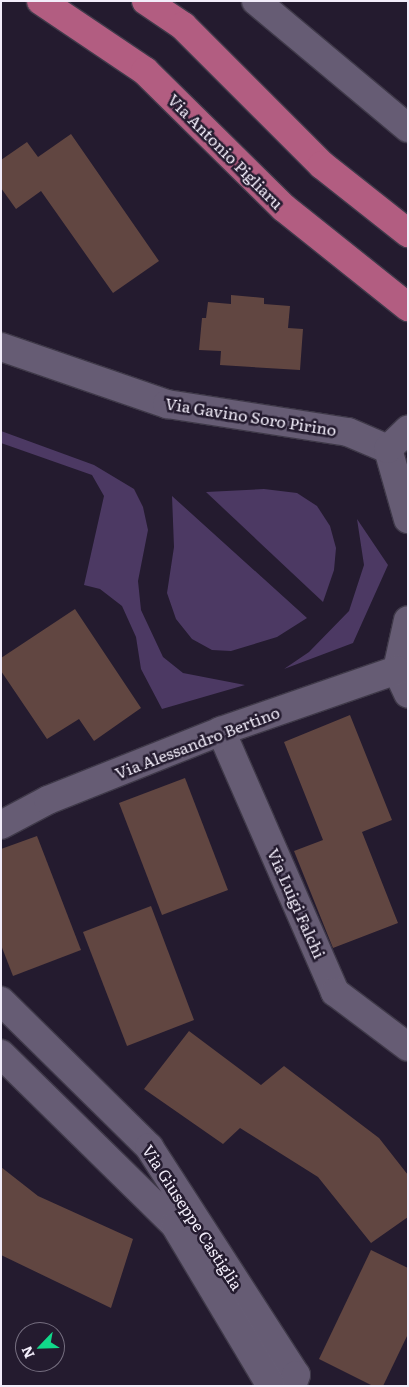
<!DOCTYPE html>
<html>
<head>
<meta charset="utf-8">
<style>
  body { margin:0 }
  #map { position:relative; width:409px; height:1387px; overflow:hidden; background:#241b2f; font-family:Literata,serif }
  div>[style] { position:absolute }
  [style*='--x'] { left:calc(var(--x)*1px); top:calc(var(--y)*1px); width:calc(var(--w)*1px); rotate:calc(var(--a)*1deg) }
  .green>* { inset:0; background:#4c3963 }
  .building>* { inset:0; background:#614641 }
  .roads { filter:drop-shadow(1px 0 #3f3949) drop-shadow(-1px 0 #3f3949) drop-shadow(0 1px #3f3949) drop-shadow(0 -1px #3f3949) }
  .minor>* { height:28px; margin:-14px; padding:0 14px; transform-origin:14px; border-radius:14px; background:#665c74 }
  .major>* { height:28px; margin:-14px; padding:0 14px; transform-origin:14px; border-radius:14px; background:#b25d81 }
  span { translate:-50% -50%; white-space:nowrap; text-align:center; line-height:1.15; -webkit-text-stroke:5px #241b2f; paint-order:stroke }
  .street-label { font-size:16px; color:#f2edfa }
  .frame { position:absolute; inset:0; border:2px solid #f2edfa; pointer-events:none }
  .north { position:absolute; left:15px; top:1322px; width:50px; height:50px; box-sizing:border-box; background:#241b2f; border:1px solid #766f80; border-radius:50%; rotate:246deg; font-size:14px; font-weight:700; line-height:20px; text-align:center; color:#f2edfa }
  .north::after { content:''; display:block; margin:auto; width:18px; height:22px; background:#11d98a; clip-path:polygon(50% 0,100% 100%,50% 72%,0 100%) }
</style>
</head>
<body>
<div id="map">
  <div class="green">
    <i style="clip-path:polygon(1px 431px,94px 465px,134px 489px,143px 507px,148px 530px,138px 581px,141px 610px,163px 657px,183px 673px,245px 685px,162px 709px,141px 669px,136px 637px,122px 606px,100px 589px,84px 585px,104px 496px,92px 475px,1px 443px)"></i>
    <i style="clip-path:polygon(264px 489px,297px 493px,317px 506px,330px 526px,336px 548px,334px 570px,323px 602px,206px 492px)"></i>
    <i style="clip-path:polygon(172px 496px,307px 618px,277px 637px,231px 651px,212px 650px,192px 639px,176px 619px,167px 593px,174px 547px)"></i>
    <i style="clip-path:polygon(357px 519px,388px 565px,353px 643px,284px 669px,309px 652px,349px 611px,364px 565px)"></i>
  </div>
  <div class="building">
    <i style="clip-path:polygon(71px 134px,159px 261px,113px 293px,41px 191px,16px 209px,1px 188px,1px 160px,27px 142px,38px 157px)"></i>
    <i style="clip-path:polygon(231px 295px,264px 298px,264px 304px,290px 306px,288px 328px,303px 329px,300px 370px,220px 365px,221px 351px,199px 350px,202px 318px,206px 318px,208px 302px,231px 304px)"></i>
    <i style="clip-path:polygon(75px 609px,141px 708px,94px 741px,79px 719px,47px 739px,1px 671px,1px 658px)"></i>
    <i style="clip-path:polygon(350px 715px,392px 820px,362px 832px,398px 923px,333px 948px,294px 851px,323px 840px,284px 742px)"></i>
    <i style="clip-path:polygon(185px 778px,228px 890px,162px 915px,119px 803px)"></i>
    <i style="clip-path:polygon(37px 836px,81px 950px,13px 976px,1px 945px,1px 849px)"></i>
    <i style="clip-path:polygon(151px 906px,194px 1020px,127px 1046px,83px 932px)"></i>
    <i style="clip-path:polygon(189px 1031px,261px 1085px,284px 1066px,379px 1138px,408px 1175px,408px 1217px,371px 1243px,318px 1177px,240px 1128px,223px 1144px,144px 1089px)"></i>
    <i style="clip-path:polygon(1px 1167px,38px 1196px,133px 1239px,111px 1308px,1px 1255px)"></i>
    <i style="clip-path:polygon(371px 1250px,408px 1268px,408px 1334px,383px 1386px,373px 1386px,319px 1359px)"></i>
  </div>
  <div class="roads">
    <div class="minor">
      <i style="--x:256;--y:1;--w:198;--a:39.9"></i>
      <i style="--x:1;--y:347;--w:176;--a:19"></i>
      <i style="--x:167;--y:404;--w:183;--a:8.8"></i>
      <i style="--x:348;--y:432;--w:43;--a:23"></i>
      <i style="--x:388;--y:449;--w:73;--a:74.1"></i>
      <i style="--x:388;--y:449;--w:28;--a:-44"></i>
      <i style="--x:397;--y:670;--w:51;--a:-77.6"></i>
      <i style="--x:397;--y:670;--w:26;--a:65"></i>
      <i style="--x:221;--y:731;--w:285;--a:66.4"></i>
      <i style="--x:335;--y:992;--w:91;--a:37"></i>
      <i style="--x:1;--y:825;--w:53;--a:-28"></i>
      <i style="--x:48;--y:800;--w:186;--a:-21.7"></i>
      <i style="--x:221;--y:731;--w:186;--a:-19.1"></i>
      <i style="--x:1;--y:1001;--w:208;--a:44.6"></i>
      <i style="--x:149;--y:1147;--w:271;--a:57.2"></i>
      <i style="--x:296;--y:1375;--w:12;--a:110"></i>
      <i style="--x:1;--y:1054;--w:244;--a:44.5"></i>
      <i style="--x:175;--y:1225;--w:187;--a:59.2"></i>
    </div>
    <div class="major">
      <i style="--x:41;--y:1;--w:125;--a:33.9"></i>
      <i style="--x:145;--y:71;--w:195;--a:44.6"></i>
      <i style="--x:284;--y:208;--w:159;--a:38.6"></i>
      <i style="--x:146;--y:1;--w:45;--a:34"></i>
      <i style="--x:183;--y:26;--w:197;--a:45"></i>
      <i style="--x:322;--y:165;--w:110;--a:38.3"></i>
    </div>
  </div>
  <div class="street-label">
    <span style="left:226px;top:151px;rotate:45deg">Via Antonio Pigliaru</span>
    <span style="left:251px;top:416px;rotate:9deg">Via Gavino Soro Pirino</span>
    <span style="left:197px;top:742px;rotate:-21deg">Via Alessandro Bertino</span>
    <span style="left:297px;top:903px;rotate:66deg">Via Luigi Falchi</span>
    <span style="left:193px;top:1217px;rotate:57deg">Via Giuseppe Castiglia</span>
  </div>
  <div class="frame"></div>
  <div class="north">N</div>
</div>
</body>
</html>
